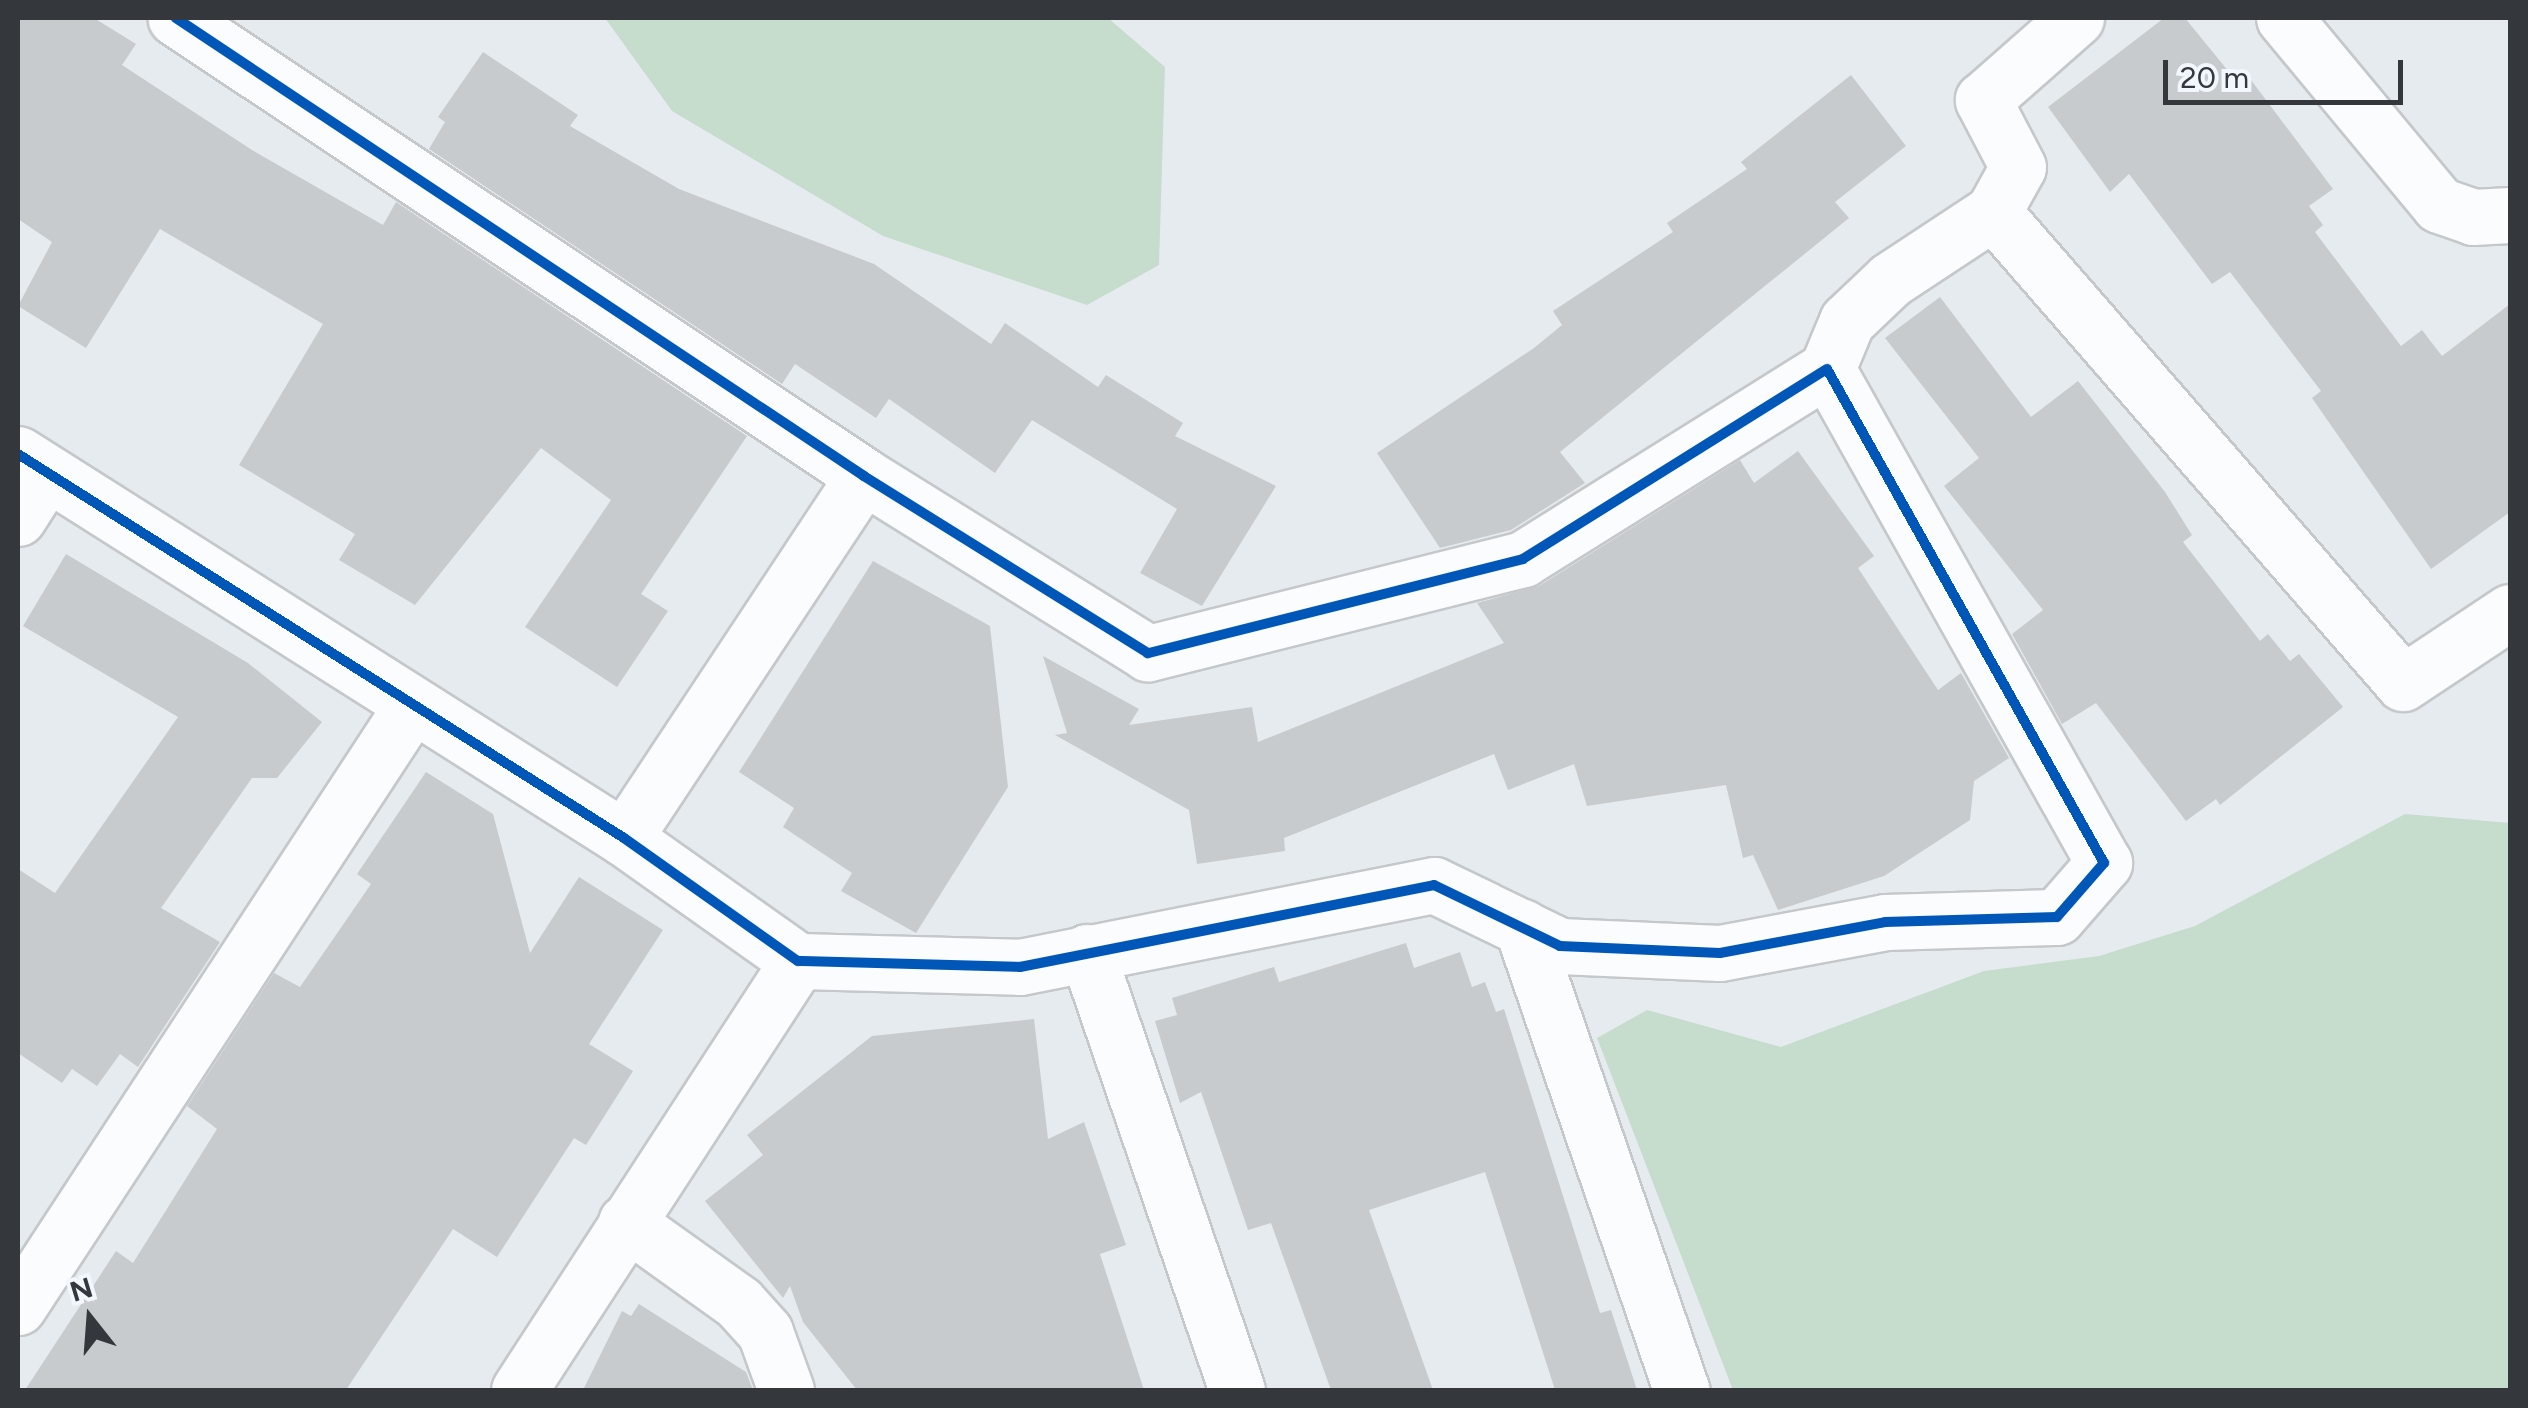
<!DOCTYPE html>
<html>
<head>
<meta charset="utf-8">
<style>
  body { margin:0 }
  #map { position:relative; width:2528px; height:1408px; overflow:hidden; background:#e6ebf0; font-family:Figtree,sans-serif }
  div>[style] { position:absolute }
  [style*='--x'] { left:calc(var(--x)*1px); top:calc(var(--y)*1px); width:calc(var(--w)*1px); rotate:calc(var(--a)*1deg) }
  .green>* { inset:0; background:#c6dccc }
  .building>* { inset:0; background:#c7cbce }
  .roads { filter:drop-shadow(2px 0 #c4c8cb) drop-shadow(-2px 0 #c4c8cb) drop-shadow(0 2px #c4c8cb) drop-shadow(0 -2px #c4c8cb) }
  .street>* { height:55px; margin:-27.5px; padding:0 27.5px; transform-origin:27.5px; border-radius:27.5px; background:#fbfcfd }
  .cycleway>* { height:10px; margin:-5px; padding:0 5px; transform-origin:5px; border-radius:5px; background:#0057b8 }
  span { translate:-50% -50%; white-space:nowrap; text-align:center; line-height:1.15; -webkit-text-stroke:8px #f2f7fd; paint-order:stroke }
  .frame { position:absolute; inset:0; border:20px solid #34373b; pointer-events:none }
  .north { position:absolute; left:40px; top:1268px; width:100px; height:100px; -webkit-text-stroke:8px #f2f7fd; paint-order:stroke; rotate:343deg; font-size:28px; font-weight:700; line-height:40px; text-align:center; color:#34373b }
  .north::after { content:''; display:block; margin:auto; width:35px; height:45px; background:#34373b; clip-path:polygon(50% 0,100% 100%,50% 72%,0 100%) }
  .scale { position:absolute; left:2163px; top:60px; width:240px; height:45px; box-sizing:border-box; border:5px solid #34373b; border-top:0; padding-left:12px; font-size:30px; line-height:35px; white-space:nowrap; color:#34373b; -webkit-text-stroke:8px #f2f7fd; paint-order:stroke }
</style>
</head>
<body>
<div id="map">
  <div class="green">
    <i style="clip-path:polygon(605px 18px,1108px 18px,1165px 67px,1159px 265px,1087px 305px,883px 236px,672px 111px)"></i>
    <i style="clip-path:polygon(2405px 814px,2510px 823px,2510px 1390px,1733px 1390px,1597px 1038px,1647px 1010px,1781px 1047px,1984px 971px,2099px 956px,2195px 926px)"></i>
  </div>
  <div class="building">
    <i style="clip-path:polygon(18px 18px,94px 18px,136px 44px,122px 65px,252px 150px,383px 225px,396px 202px,747px 436px,641px 594px,668px 611px,617px 687px,525px 627px,611px 500px,541px 448px,415px 605px,339px 560px,355px 534px,239px 465px,323px 324px,160px 229px,86px 348px,18px 306px,52px 242px,18px 219px)"></i>
    <i style="clip-path:polygon(2164px 18px,2185px 18px,2229px 72px,2245px 72px,2333px 189px,2309px 206px,2323px 225px,2315px 232px,2401px 346px,2422px 330px,2442px 356px,2510px 304px,2510px 512px,2431px 569px,2312px 398px,2321px 391px,2230px 272px,2212px 284px,2129px 174px,2110px 192px,2048px 107px)"></i>
    <i style="clip-path:polygon(483px 52px,578px 115px,570px 126px,679px 189px,874px 264px,991px 344px,1005px 323px,1098px 387px,1106px 375px,1183px 423px,1175px 436px,1276px 486px,1202px 606px,1140px 573px,1177px 509px,1032px 420px,995px 473px,889px 399px,876px 418px,795px 364px,782px 384px,429px 149px,445px 122px,438px 117px)"></i>
    <i style="clip-path:polygon(1851px 75px,1906px 146px,1835px 202px,1849px 218px,1560px 452px,1585px 483px,1511px 530px,1440px 548px,1377px 453px,1534px 348px,1562px 325px,1553px 311px,1673px 232px,1667px 223px,1747px 169px,1741px 162px)"></i>
    <i style="clip-path:polygon(1940px 297px,2031px 417px,2078px 381px,2165px 492px,2192px 535px,2183px 542px,2260px 641px,2268px 634px,2290px 661px,2299px 654px,2343px 707px,2220px 805px,2216px 799px,2186px 821px,2096px 703px,2062px 724px,2012px 634px,2043px 610px,1944px 486px,1979px 458px,1885px 338px)"></i>
    <i style="clip-path:polygon(1798px 451px,1874px 556px,1858px 568px,1938px 690px,1961px 673px,2009px 758px,1974px 781px,1970px 820px,1884px 876px,1778px 910px,1753px 855px,1743px 858px,1726px 785px,1587px 806px,1574px 764px,1508px 790px,1494px 754px,1284px 838px,1285px 851px,1197px 864px,1189px 810px,1055px 735px,1067px 733px,1043px 656px,1139px 709px,1129px 725px,1252px 707px,1258px 742px,1504px 643px,1477px 603px,1539px 586px,1740px 460px,1754px 483px)"></i>
    <i style="clip-path:polygon(66px 554px,248px 663px,322px 722px,277px 778px,252px 778px,161px 908px,220px 942px,138px 1067px,120px 1054px,97px 1086px,72px 1069px,62px 1083px,18px 1053px,18px 869px,55px 893px,178px 717px,23px 626px)"></i>
    <i style="clip-path:polygon(873px 561px,990px 626px,1008px 787px,916px 933px,841px 891px,852px 873px,783px 827px,794px 808px,739px 772px)"></i>
    <i style="clip-path:polygon(426px 772px,493px 814px,530px 953px,579px 877px,663px 930px,589px 1044px,633px 1071px,586px 1145px,574px 1138px,497px 1257px,453px 1229px,346px 1390px,25px 1390px,116px 1251px,133px 1263px,217px 1129px,187px 1106px,274px 973px,300px 987px,371px 884px,357px 874px)"></i>
    <i style="clip-path:polygon(1406px 943px,1414px 968px,1460px 952px,1472px 987px,1485px 982px,1496px 1012px,1504px 1009px,1600px 1313px,1611px 1310px,1637px 1390px,1555px 1390px,1485px 1172px,1369px 1210px,1433px 1390px,1331px 1390px,1271px 1223px,1248px 1230px,1201px 1092px,1180px 1103px,1155px 1021px,1177px 1015px,1172px 998px,1274px 967px,1279px 982px)"></i>
    <i style="clip-path:polygon(1034px 1019px,1048px 1139px,1084px 1122px,1126px 1245px,1100px 1254px,1144px 1390px,857px 1390px,803px 1322px,790px 1286px,783px 1298px,705px 1201px,763px 1155px,747px 1135px,872px 1036px)"></i>
    <i style="clip-path:polygon(639px 1304px,746px 1372px,753px 1390px,583px 1390px,622px 1311px,631px 1316px)"></i>
  </div>
  <div class="roads">
    <div class="street">
      <i style="--x:2284;--y:18;--w:243;--a:50.3"></i>
      <i style="--x:2439;--y:205;--w:36;--a:19"></i>
      <i style="--x:2473;--y:217;--w:37;--a:-3"></i>
      <i style="--x:1993;--y:212;--w:624;--a:48.96"></i>
      <i style="--x:2403;--y:683;--w:128;--a:-33.6"></i>
      <i style="--x:1827;--y:369;--w:52;--a:-67.4"></i>
      <i style="--x:1847;--y:321;--w:59;--a:-43.6"></i>
      <i style="--x:1890;--y:280;--w:123;--a:-33.4"></i>
      <i style="--x:1993;--y:212;--w:51;--a:-60.9"></i>
      <i style="--x:2018;--y:167;--w:76;--a:-117.6"></i>
      <i style="--x:1983;--y:100;--w:124;--a:-41.4"></i>
      <i style="--x:18;--y:454;--w:717;--a:32.36"></i>
      <i style="--x:624;--y:838;--w:213;--a:35.3"></i>
      <i style="--x:798;--y:961;--w:222;--a:1.5"></i>
      <i style="--x:1020;--y:967;--w:422;--a:-11.2"></i>
      <i style="--x:1434;--y:885;--w:140;--a:25.8"></i>
      <i style="--x:1560;--y:946;--w:160;--a:2.5"></i>
      <i style="--x:1720;--y:953;--w:168;--a:-10.6"></i>
      <i style="--x:1885;--y:922;--w:172;--a:-1.7"></i>
      <i style="--x:2057;--y:917;--w:72;--a:-49"></i>
      <i style="--x:2104;--y:863;--w:566;--a:-119.28"></i>
      <i style="--x:1827;--y:369;--w:358;--a:148"></i>
      <i style="--x:1523;--y:559;--w:387;--a:165.9"></i>
      <i style="--x:1148;--y:653;--w:335;--a:-148.1"></i>
      <i style="--x:864;--y:476;--w:827;--a:-146.35"></i>
      <i style="--x:18;--y:518;--w:52;--a:-57.5"></i>
      <i style="--x:624;--y:838;--w:434;--a:-56.5"></i>
      <i style="--x:1522;--y:927;--w:490;--a:71"></i>
      <i style="--x:1087;--y:952;--w:463;--a:71.1"></i>
      <i style="--x:626;--y:1222;--w:139;--a:35.6"></i>
      <i style="--x:739;--y:1303;--w:39;--a:48"></i>
      <i style="--x:765;--y:1332;--w:62;--a:70.1"></i>
      <i style="--x:18;--y:1307;--w:717;--a:-56.78"></i>
      <i style="--x:519;--y:1390;--w:512;--a:-56.96"></i>
    </div>
  </div>
  <div class="cycleway">
    <i style="--x:18;--y:454;--w:717;--a:32.36"></i>
    <i style="--x:624;--y:838;--w:213;--a:35.3"></i>
    <i style="--x:798;--y:961;--w:222;--a:1.5"></i>
    <i style="--x:1020;--y:967;--w:422;--a:-11.2"></i>
    <i style="--x:1434;--y:885;--w:140;--a:25.8"></i>
    <i style="--x:1560;--y:946;--w:160;--a:2.5"></i>
    <i style="--x:1720;--y:953;--w:168;--a:-10.6"></i>
    <i style="--x:1885;--y:922;--w:172;--a:-1.7"></i>
    <i style="--x:2057;--y:917;--w:72;--a:-49"></i>
    <i style="--x:2104;--y:863;--w:566;--a:-119.28"></i>
    <i style="--x:1827;--y:369;--w:358;--a:148"></i>
    <i style="--x:1523;--y:559;--w:387;--a:165.9"></i>
    <i style="--x:1148;--y:653;--w:335;--a:-148.1"></i>
    <i style="--x:864;--y:476;--w:827;--a:-146.35"></i>
  </div>
  <div class="frame"></div>
  <div class="north">N</div>
  <div class="scale">20 m</div>
</div>
</body>
</html>
